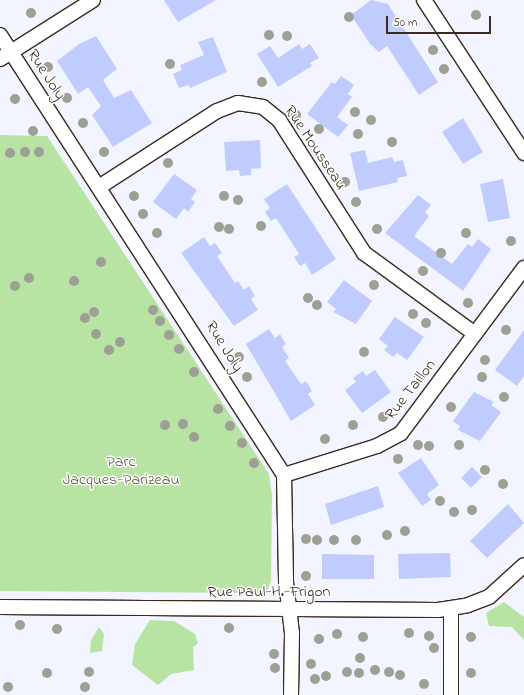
<!DOCTYPE html>
<html>
<head>
<meta charset="utf-8">
<style>
  body { margin:0 }
  #map { position:relative; width:524px; height:695px; overflow:hidden; background:#f2f5ff; font-family:"Indie Flower",sans-serif }
  div>[style] { position:absolute }
  [style*='--x'] { left:calc(var(--x)*1px); top:calc(var(--y)*1px); width:calc(var(--w)*1px); rotate:calc(var(--a)*1deg) }
  .green>* { inset:0; background:#b7e4a2 }
  .building>* { inset:0; background:#c0ccfd }
  .roads { filter:drop-shadow(1px 0 #3b2a1e) drop-shadow(-1px 0 #3b2a1e) drop-shadow(0 1px #3b2a1e) drop-shadow(0 -1px #3b2a1e) }
  .minor>* { height:14px; margin:-7px; padding:0 7px; transform-origin:7px; border-radius:7px; background:#fff }
  .trees>* { width:10px; height:10px; margin:-5px; border-radius:50%; background:#9e9f95 }
  span { translate:-50% -50%; white-space:nowrap; text-align:center; line-height:1.15; -webkit-text-stroke:3px #fff; paint-order:stroke }
  .street-label { font-size:16px; color:#3b2a1e }
  .park-label { font-size:16px; color:#5a583f }
  .scale { position:absolute; left:386px; top:16px; width:105px; height:18px; box-sizing:border-box; border:2px solid #3b2a1e; border-top:0; padding-left:5px; font-size:12px; line-height:14px; white-space:nowrap; color:#3b2a1e; -webkit-text-stroke:3px #fff; paint-order:stroke }
</style>
</head>
<body>
<div id="map">
  <div class="green">
    <i style="clip-path:polygon(0 135px,47px 136px,269px 474px,272px 496px,271px 581px,266px 593px,0 591px)"></i>
    <i style="clip-path:polygon(504px 602px,524px 617px,524px 640px,512px 627px,489px 626px,486px 613px)"></i>
    <i style="clip-path:polygon(150px 620px,174px 621px,195px 634px,198px 643px,193px 647px,194px 670px,171px 674px,158px 685px,132px 665px,135px 644px)"></i>
    <i style="clip-path:polygon(99px 627px,104px 634px,102px 651px,90px 653px,91px 640px)"></i>
  </div>
  <div class="building">
    <i style="clip-path:polygon(164px 0,216px 0,178px 22px)"></i>
    <i style="clip-path:polygon(371px 0,388px 4px,438px 82px,419px 95px,387px 46px,379px 52px,370px 44px,351px 15px)"></i>
    <i style="clip-path:polygon(96px 36px,117px 69px,103px 80px,114px 98px,131px 90px,152px 123px,113px 147px,92px 115px,101px 106px,88px 87px,78px 94px,57px 61px,79px 44px)"></i>
    <i style="clip-path:polygon(213px 37px,227px 72px,190px 88px,189px 85px,179px 88px,173px 74px,182px 70px,180px 65px,204px 55px,198px 42px)"></i>
    <i style="clip-path:polygon(299px 44px,302px 49px,310px 44px,319px 58px,310px 63px,312px 66px,278px 87px,257px 54px,270px 46px,278px 58px)"></i>
    <i style="clip-path:polygon(341px 76px,354px 85px,348px 94px,352px 97px,337px 117px,348px 125px,338px 137px,307px 114px,332px 82px,335px 84px)"></i>
    <i style="clip-path:polygon(463px 118px,483px 152px,463px 164px,442px 132px)"></i>
    <i style="clip-path:polygon(260px 140px,261px 168px,251px 169px,251px 175px,240px 176px,239px 170px,226px 171px,224px 142px)"></i>
    <i style="clip-path:polygon(365px 150px,368px 163px,392px 157px,394px 162px,403px 160px,407px 176px,397px 178px,398px 182px,359px 191px,350px 153px)"></i>
    <i style="clip-path:polygon(174px 174px,197px 190px,191px 199px,195px 202px,188px 212px,184px 208px,176px 219px,153px 202px)"></i>
    <i style="clip-path:polygon(503px 179px,510px 218px,488px 222px,480px 184px)"></i>
    <i style="clip-path:polygon(287px 184px,336px 259px,312px 275px,305px 263px,300px 266px,294px 257px,299px 254px,276px 218px,271px 221px,265px 212px,270px 208px,264px 199px)"></i>
    <i style="clip-path:polygon(418px 195px,431px 205px,425px 212px,429px 216px,414px 236px,441px 256px,452px 264px,468px 244px,472px 247px,478px 239px,491px 249px,463px 291px,385px 233px)"></i>
    <i style="clip-path:polygon(204px 237px,210px 246px,215px 243px,222px 253px,217px 256px,235px 283px,238px 281px,244px 290px,249px 286px,255px 296px,251px 299px,258px 310px,234px 326px,181px 253px)"></i>
    <i style="clip-path:polygon(344px 280px,372px 301px,356px 324px,333px 312px,336px 309px,327px 302px)"></i>
    <i style="clip-path:polygon(395px 317px,424px 337px,407px 360px,397px 353px,393px 357px,384px 350px,388px 346px,379px 339px)"></i>
    <i style="clip-path:polygon(269px 329px,275px 338px,280px 334px,286px 344px,282px 347px,289px 358px,285px 361px,301px 384px,306px 381px,312px 391px,308px 394px,315px 405px,291px 421px,246px 344px)"></i>
    <i style="clip-path:polygon(524px 330px,524px 376px,517px 386px,495px 370px)"></i>
    <i style="clip-path:polygon(375px 370px,391px 392px,362px 413px,345px 390px,356px 382px,353px 378px,363px 371px,366px 376px)"></i>
    <i style="clip-path:polygon(474px 392px,494px 402px,491px 405px,501px 412px,480px 441px,458px 430px,460px 426px,453px 421px)"></i>
    <i style="clip-path:polygon(421px 458px,439px 485px,427px 494px,431px 500px,422px 506px,398px 473px)"></i>
    <i style="clip-path:polygon(472px 467px,482px 477px,471px 488px,461px 478px)"></i>
    <i style="clip-path:polygon(378px 486px,384px 507px,331px 525px,325px 504px)"></i>
    <i style="clip-path:polygon(508px 504px,524px 523px,487px 558px,470px 541px)"></i>
    <i style="clip-path:polygon(450px 553px,451px 577px,399px 579px,398px 554px)"></i>
    <i style="clip-path:polygon(322px 554px,374px 555px,374px 579px,322px 579px)"></i>
  </div>
  <div class="roads">
    <div class="minor">
      <i style="--x:424;--y:0;--w:183;--a:56.8"></i>
      <i style="--x:0;--y:35;--w:524;--a:57.16"></i>
      <i style="--x:284;--y:475;--w:107;--a:88.9"></i>
      <i style="--x:286;--y:582;--w:51;--a:83.3"></i>
      <i style="--x:292;--y:633;--w:62;--a:90.9"></i>
      <i style="--x:0;--y:59;--w:110;--a:-32.4"></i>
      <i style="--x:99;--y:187;--w:140;--a:-32.8"></i>
      <i style="--x:217;--y:111;--w:22;--a:-21"></i>
      <i style="--x:238;--y:103;--w:25;--a:9"></i>
      <i style="--x:263;--y:107;--w:21;--a:39"></i>
      <i style="--x:279;--y:120;--w:158;--a:57.4"></i>
      <i style="--x:364;--y:253;--w:137;--a:36.1"></i>
      <i style="--x:284;--y:475;--w:97;--a:-17.3"></i>
      <i style="--x:377;--y:446;--w:27;--a:-28"></i>
      <i style="--x:401;--y:433;--w:206;--a:-53.3"></i>
      <i style="--x:0;--y:607;--w:438;--a:0.4"></i>
      <i style="--x:438;--y:610;--w:30;--a:-9"></i>
      <i style="--x:468;--y:605;--w:22;--a:-21"></i>
      <i style="--x:489;--y:597;--w:47;--a:-42.4"></i>
      <i style="--x:451;--y:695;--w:86;--a:-90"></i>
    </div>
  </div>
  <div class="trees">
    <i style="left:31px;top:13px"></i>
    <i style="left:476px;top:15px"></i>
    <i style="left:349px;top:17px"></i>
    <i style="left:269px;top:35px"></i>
    <i style="left:287px;top:36px"></i>
    <i style="left:433px;top:50px"></i>
    <i style="left:170px;top:64px"></i>
    <i style="left:48px;top:67px"></i>
    <i style="left:444px;top:69px"></i>
    <i style="left:262px;top:82px"></i>
    <i style="left:67px;top:98px"></i>
    <i style="left:15px;top:99px"></i>
    <i style="left:355px;top:112px"></i>
    <i style="left:296px;top:115px"></i>
    <i style="left:371px;top:120px"></i>
    <i style="left:83px;top:123px"></i>
    <i style="left:319px;top:129px"></i>
    <i style="left:33px;top:131px"></i>
    <i style="left:358px;top:134px"></i>
    <i style="left:392px;top:142px"></i>
    <i style="left:25px;top:152px"></i>
    <i style="left:39px;top:152px"></i>
    <i style="left:104px;top:152px"></i>
    <i style="left:10px;top:153px"></i>
    <i style="left:168px;top:163px"></i>
    <i style="left:345px;top:182px"></i>
    <i style="left:134px;top:196px"></i>
    <i style="left:224px;top:196px"></i>
    <i style="left:238px;top:200px"></i>
    <i style="left:356px;top:202px"></i>
    <i style="left:143px;top:214px"></i>
    <i style="left:261px;top:226px"></i>
    <i style="left:219px;top:227px"></i>
    <i style="left:229px;top:229px"></i>
    <i style="left:377px;top:229px"></i>
    <i style="left:157px;top:233px"></i>
    <i style="left:466px;top:233px"></i>
    <i style="left:511px;top:241px"></i>
    <i style="left:441px;top:253px"></i>
    <i style="left:101px;top:262px"></i>
    <i style="left:423px;top:271px"></i>
    <i style="left:29px;top:278px"></i>
    <i style="left:74px;top:281px"></i>
    <i style="left:374px;top:285px"></i>
    <i style="left:15px;top:286px"></i>
    <i style="left:308px;top:298px"></i>
    <i style="left:468px;top:303px"></i>
    <i style="left:317px;top:305px"></i>
    <i style="left:153px;top:310px"></i>
    <i style="left:94px;top:312px"></i>
    <i style="left:413px;top:314px"></i>
    <i style="left:85px;top:318px"></i>
    <i style="left:160px;top:321px"></i>
    <i style="left:426px;top:323px"></i>
    <i style="left:506px;top:330px"></i>
    <i style="left:96px;top:334px"></i>
    <i style="left:169px;top:335px"></i>
    <i style="left:120px;top:342px"></i>
    <i style="left:179px;top:349px"></i>
    <i style="left:109px;top:350px"></i>
    <i style="left:364px;top:352px"></i>
    <i style="left:239px;top:357px"></i>
    <i style="left:485px;top:360px"></i>
    <i style="left:194px;top:372px"></i>
    <i style="left:247px;top:377px"></i>
    <i style="left:482px;top:377px"></i>
    <i style="left:504px;top:397px"></i>
    <i style="left:451px;top:407px"></i>
    <i style="left:218px;top:409px"></i>
    <i style="left:383px;top:417px"></i>
    <i style="left:183px;top:424px"></i>
    <i style="left:165px;top:425px"></i>
    <i style="left:353px;top:425px"></i>
    <i style="left:230px;top:426px"></i>
    <i style="left:194px;top:437px"></i>
    <i style="left:325px;top:439px"></i>
    <i style="left:242px;top:443px"></i>
    <i style="left:418px;top:445px"></i>
    <i style="left:459px;top:445px"></i>
    <i style="left:429px;top:446px"></i>
    <i style="left:398px;top:459px"></i>
    <i style="left:254px;top:463px"></i>
    <i style="left:485px;top:470px"></i>
    <i style="left:503px;top:484px"></i>
    <i style="left:440px;top:501px"></i>
    <i style="left:472px;top:510px"></i>
    <i style="left:454px;top:512px"></i>
    <i style="left:405px;top:531px"></i>
    <i style="left:387px;top:535px"></i>
    <i style="left:306px;top:539px"></i>
    <i style="left:317px;top:540px"></i>
    <i style="left:334px;top:540px"></i>
    <i style="left:356px;top:540px"></i>
    <i style="left:306px;top:576px"></i>
    <i style="left:20px;top:625px"></i>
    <i style="left:229px;top:628px"></i>
    <i style="left:57px;top:629px"></i>
    <i style="left:409px;top:633px"></i>
    <i style="left:337px;top:634px"></i>
    <i style="left:429px;top:636px"></i>
    <i style="left:363px;top:637px"></i>
    <i style="left:471px;top:637px"></i>
    <i style="left:319px;top:639px"></i>
    <i style="left:434px;top:648px"></i>
    <i style="left:274px;top:654px"></i>
    <i style="left:360px;top:658px"></i>
    <i style="left:311px;top:664px"></i>
    <i style="left:275px;top:668px"></i>
    <i style="left:375px;top:670px"></i>
    <i style="left:89px;top:672px"></i>
    <i style="left:347px;top:672px"></i>
    <i style="left:389px;top:672px"></i>
    <i style="left:47px;top:673px"></i>
    <i style="left:359px;top:673px"></i>
    <i style="left:471px;top:673px"></i>
    <i style="left:400px;top:675px"></i>
    <i style="left:326px;top:676px"></i>
    <i style="left:315px;top:679px"></i>
    <i style="left:424px;top:684px"></i>
    <i style="left:8px;top:687px"></i>
    <i style="left:85px;top:687px"></i>
  </div>
  <div class="street-label">
    <span style="left:46px;top:75px;rotate:57deg">Rue Joly</span>
    <span style="left:315px;top:148px;rotate:56deg">Rue Mousseau</span>
    <span style="left:224px;top:347px;rotate:58deg">Rue Joly</span>
    <span style="left:411px;top:390px;rotate:-52deg">Rue Taillon</span>
    <span style="left:269px;top:592px">Rue Paul-H.-Frigon</span>
  </div>
  <div class="park-label">
    <span style="left:121px;top:471px">Parc<br>Jacques-Parizeau</span>
  </div>
  <div class="scale">50 m</div>
</div>
</body>
</html>
